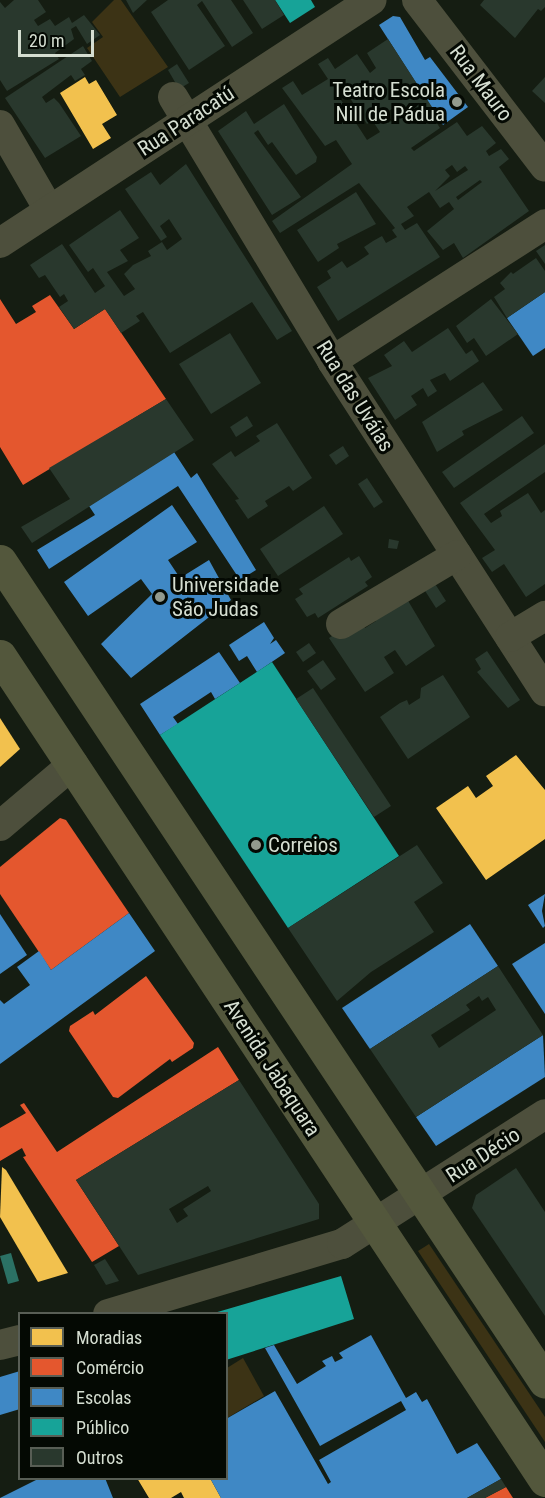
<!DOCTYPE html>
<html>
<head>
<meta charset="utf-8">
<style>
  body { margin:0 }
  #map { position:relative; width:545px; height:1498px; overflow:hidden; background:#151d12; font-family:"Roboto Condensed",sans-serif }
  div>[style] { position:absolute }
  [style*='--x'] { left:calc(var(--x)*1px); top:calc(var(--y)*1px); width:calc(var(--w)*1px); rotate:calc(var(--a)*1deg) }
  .green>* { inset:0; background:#3c3315 }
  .water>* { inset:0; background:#2b7164 }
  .homes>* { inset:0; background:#f2c14e }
  .shops>* { inset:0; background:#e4572e }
  .schools>* { inset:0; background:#3f88c5 }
  .public>* { inset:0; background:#17a398 }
  .building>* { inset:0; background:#29382d }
  .minor>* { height:30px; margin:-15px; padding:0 15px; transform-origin:15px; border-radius:15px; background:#4d4f3c }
  .major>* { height:33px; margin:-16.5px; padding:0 16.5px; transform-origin:16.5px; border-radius:16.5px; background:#53573c }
  .dots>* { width:16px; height:16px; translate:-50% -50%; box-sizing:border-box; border:3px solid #040903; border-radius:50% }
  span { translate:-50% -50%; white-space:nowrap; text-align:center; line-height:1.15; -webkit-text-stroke:6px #040903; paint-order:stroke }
  .street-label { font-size:21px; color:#d5ded1 }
  .poi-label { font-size:21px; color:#d5ded1 }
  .right { translate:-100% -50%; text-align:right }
  .left { translate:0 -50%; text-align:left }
  .legend { position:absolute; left:18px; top:1312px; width:210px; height:168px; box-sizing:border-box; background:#040903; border:2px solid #585e55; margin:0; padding:8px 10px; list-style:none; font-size:18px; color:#d5ded1 }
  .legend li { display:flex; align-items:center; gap:12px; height:30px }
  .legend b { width:30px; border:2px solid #585e55 }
  .scale { position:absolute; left:18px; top:30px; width:76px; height:27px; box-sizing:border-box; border:3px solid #d5ded1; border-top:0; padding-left:8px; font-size:18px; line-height:21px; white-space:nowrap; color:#d5ded1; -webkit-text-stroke:4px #040903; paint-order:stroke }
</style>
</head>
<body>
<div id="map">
  <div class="green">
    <i style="clip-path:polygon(114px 0,121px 0,168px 67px,120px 97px,87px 48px,103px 37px,92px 22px)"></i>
    <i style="clip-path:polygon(429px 1244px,545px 1417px,545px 1442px,418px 1251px)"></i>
    <i style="clip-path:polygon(243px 1358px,264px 1396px,227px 1418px,227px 1368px)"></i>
  </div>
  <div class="water">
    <i style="clip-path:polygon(11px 1253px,19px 1281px,8px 1284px,0 1256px)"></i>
  </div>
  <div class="homes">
    <i style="clip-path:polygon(85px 77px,89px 84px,96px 80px,117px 115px,102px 124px,111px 138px,93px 149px,60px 93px)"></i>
    <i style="clip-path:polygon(0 718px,20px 749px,0 767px)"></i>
    <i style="clip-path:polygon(516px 755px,545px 790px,545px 839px,486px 880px,436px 808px,468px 786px,476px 798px,493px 786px,486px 776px)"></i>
    <i style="clip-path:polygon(2px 1167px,6px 1170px,68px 1273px,38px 1282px,0 1217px)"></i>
    <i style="clip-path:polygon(137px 1478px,210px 1478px,221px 1498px,184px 1498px,181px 1492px,171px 1498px,149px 1498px)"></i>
  </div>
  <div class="shops">
    <i style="clip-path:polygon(50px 295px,74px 329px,105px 309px,166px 399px,23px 485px,0 447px,0 299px,16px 324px,36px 312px,32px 306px)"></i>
    <i style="clip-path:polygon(60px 818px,66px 820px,129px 913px,51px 970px,0 894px,0 867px)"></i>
    <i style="clip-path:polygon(146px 976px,194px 1043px,193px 1048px,172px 1062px,170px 1059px,118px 1098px,113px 1097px,69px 1031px,70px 1026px,93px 1011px,95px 1015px)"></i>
    <i style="clip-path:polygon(218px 1047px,239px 1080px,76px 1180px,119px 1246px,92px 1262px,23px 1157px,26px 1156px,22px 1148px,0 1161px,0 1128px,26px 1113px,20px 1105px,24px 1103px,57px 1152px)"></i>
    <i style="clip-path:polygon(506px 1487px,513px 1498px,485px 1498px)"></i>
  </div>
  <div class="schools">
    <i style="clip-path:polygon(393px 16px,400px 17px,425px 60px,430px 57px,468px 107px,443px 125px,379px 25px)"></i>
    <i style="clip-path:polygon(545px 292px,545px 348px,533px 356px,507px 318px)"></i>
    <i style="clip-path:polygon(174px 452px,191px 478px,197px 473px,256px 570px,240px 580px,178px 486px,49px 569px,37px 550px,95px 515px,89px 506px)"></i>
    <i style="clip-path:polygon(172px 505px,197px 542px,168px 560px,180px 578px,209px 560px,231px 600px,131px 678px,101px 644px,152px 594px,141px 579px,88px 616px,64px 582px)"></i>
    <i style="clip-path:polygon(264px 622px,274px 638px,270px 644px,276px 640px,285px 653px,257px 672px,247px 656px,239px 661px,229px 645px)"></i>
    <i style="clip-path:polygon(219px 652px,240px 683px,215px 699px,211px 692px,173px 717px,178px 724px,160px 735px,140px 704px)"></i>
    <i style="clip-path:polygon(545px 894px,542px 911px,545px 926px,543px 928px,528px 905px)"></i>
    <i style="clip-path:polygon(129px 913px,155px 951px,0 1064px,0 1000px,4px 1004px,30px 985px,17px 967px,39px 951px,51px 970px)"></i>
    <i style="clip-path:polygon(0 914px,27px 955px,0 974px)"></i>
    <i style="clip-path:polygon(470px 924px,498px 966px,370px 1049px,342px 1008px)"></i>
    <i style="clip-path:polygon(545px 943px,545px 1014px,512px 964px)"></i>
    <i style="clip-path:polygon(543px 1035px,545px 1077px,436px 1146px,416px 1117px)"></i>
    <i style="clip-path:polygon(371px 1335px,406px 1398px,416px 1392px,422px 1402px,427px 1399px,457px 1454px,477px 1443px,501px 1479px,467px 1498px,221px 1498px,210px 1478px,226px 1478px,226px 1419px,275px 1391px,328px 1484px,331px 1482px,319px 1460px,406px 1410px,401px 1401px,320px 1446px,265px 1348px,274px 1345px,297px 1384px,326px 1366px,322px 1361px,332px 1356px,335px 1362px,343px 1358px,339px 1353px)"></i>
    <i style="clip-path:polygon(20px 1371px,20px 1409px,0 1415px,0 1377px)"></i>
    <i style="clip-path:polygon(40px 1478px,105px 1478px,113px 1498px,0 1498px)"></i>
  </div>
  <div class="public">
    <i style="clip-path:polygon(275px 0,311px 0,315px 7px,290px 23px)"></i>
    <i style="clip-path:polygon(272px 662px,399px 856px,288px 928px,160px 735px)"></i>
    <i style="clip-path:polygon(341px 1276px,354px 1319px,226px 1360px,226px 1314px,214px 1313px)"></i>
  </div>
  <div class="building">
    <i style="clip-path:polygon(14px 0,38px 0,46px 12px,34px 20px,38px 26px,50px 19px,55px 26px,69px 17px,72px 23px,84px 15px,100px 35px,87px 44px,76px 26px,71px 29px,74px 39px,55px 53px,59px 59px,7px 91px,0 80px,0 2px,5px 8px)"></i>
    <i style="clip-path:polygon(126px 0,147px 0,133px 13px)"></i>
    <i style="clip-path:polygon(168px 0,231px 0,253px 33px,232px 47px,202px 1px,197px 5px,225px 46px,189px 70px,151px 12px)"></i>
    <i style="clip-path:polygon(243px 0,275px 0,284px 15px,262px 29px)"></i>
    <i style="clip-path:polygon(484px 0,545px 0,545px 7px,541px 11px,538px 9px,515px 38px,480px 5px)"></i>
    <i style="clip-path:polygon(evenodd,388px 39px,432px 107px,428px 109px,440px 128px,411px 148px,414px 151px,457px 122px,467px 136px,482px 126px,496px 143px,486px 151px,489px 156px,501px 149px,509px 159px,499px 167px,529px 211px,463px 258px,454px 243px,443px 250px,427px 231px,454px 209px,449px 202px,440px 208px,429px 192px,407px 207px,414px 216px,401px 224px,405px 230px,417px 223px,440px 257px,338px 321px,317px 287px,331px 278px,327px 271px,342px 261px,347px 268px,357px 262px,369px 254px,364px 247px,373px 241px,382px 236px,386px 243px,397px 237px,392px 230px,395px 228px,359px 183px,280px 233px,272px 221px,352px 164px,336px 140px,325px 146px,282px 88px,293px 81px,302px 95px,328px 79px,318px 64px,328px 58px,335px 69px,357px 54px,370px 73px,376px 68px,367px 53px,388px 39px,346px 92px,367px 124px,372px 120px,380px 132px,367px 140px,339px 97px,346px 92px,388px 39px,392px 109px,398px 117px,388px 123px,383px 114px,392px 109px,388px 39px,452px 165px,457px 172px,465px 166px,468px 170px,435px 191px,450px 176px,445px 170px,452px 165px,388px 39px,480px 180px,482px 182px,458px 200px,456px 197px,480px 180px)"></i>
    <i style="clip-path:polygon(83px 46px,92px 61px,81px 69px,85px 75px,75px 81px,71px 75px,42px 97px,46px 103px,54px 98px,59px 103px,81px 136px,45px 158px,5px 98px)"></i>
    <i style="clip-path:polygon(177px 64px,189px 83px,179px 89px,168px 70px)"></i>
    <i style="clip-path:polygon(545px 77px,545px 103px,532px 91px)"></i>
    <i style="clip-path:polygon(284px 104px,317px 157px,316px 162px,296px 175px,272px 142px,268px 145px,258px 130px,254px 133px,301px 197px,272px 215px,218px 131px,246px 111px,254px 124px)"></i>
    <i style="clip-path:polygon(186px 164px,292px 331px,277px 340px,252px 302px,170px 353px,143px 312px,136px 316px,140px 321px,121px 333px,105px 309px,74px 329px,59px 307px,68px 301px,64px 294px,60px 297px,45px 275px,39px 278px,30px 265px,62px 244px,95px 293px,105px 286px,93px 268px,88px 272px,69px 245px,120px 210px,139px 238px,120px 250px,128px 261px,107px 272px,124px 296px,135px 289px,124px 274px,133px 265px,151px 256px,148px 251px,162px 242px,167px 250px,182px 239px,169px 219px,160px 226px,167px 237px,161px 241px,125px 189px,151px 172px,160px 185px)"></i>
    <i style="clip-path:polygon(356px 192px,376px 224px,337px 244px,339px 248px,318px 262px,297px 230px)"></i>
    <i style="clip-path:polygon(545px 245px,545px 264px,536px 251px)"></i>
    <i style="clip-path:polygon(536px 258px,545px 271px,545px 292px,507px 318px,494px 297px,505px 289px,500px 283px,511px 272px,513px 274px)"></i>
    <i style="clip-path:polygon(491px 299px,518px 334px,486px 356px,474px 338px,467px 343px,456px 326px)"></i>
    <i style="clip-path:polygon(448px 328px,466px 354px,472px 350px,479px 361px,450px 381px,445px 373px,430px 380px,437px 391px,428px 397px,423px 388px,411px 396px,417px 405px,395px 420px,368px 378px,392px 366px,384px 355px,404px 341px,412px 352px)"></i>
    <i style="clip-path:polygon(230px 333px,261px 383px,211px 414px,179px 364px)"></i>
    <i style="clip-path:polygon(483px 382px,503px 410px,462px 431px,464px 435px,437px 452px,422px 422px)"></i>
    <i style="clip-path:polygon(166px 399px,194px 440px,32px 543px,21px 527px,70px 499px,49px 468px)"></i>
    <i style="clip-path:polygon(247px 416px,253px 426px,236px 437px,230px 427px)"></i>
    <i style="clip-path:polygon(522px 416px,534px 433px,454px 488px,442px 472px)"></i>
    <i style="clip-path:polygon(277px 423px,312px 478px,293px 491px,289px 486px,265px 501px,268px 506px,248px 519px,235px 500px,239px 499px,212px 464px,231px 451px,235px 457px,260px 441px,256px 436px)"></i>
    <i style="clip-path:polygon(545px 444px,545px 472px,484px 514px,491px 523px,502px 516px,500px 511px,528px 493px,541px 513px,545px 510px,545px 584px,526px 597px,504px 564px,492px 572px,482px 558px,495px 550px,460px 503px)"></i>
    <i style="clip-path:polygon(343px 446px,349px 456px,336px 465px,329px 455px)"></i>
    <i style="clip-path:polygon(367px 478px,383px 502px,374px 508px,358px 484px)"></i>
    <i style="clip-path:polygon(324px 506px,343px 534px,278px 576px,260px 549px)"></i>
    <i style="clip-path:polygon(389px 539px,399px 541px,397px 549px,388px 548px)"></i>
    <i style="clip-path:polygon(359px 556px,372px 577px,365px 582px,368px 586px,318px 618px,315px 613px,307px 617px,295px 599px,303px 594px,299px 589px,349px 557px,351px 561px)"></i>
    <i style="clip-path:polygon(432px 579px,446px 601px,436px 608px,422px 586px)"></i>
    <i style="clip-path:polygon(407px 599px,435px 646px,406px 666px,395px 650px,384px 657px,394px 673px,365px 692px,329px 638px,359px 618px,365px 628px,376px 621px,370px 612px)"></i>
    <i style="clip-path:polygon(309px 643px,316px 653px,303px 662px,296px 652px)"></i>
    <i style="clip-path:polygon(487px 651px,520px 700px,508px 708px,477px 672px,481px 669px,475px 659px)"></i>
    <i style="clip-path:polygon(323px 660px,336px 679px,321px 690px,307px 671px)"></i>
    <i style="clip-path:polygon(443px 675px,470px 717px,408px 759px,380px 717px,400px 703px,407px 700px,409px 705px,420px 698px,421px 688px)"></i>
    <i style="clip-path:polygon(313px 688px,391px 806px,374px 817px,296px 699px)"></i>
    <i style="clip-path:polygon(417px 845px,443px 883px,414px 902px,434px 932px,371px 972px,337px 1001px,288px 928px)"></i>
    <i style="clip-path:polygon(evenodd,498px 966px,543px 1035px,416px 1117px,370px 1049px,498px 966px,479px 996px,482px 1001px,488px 997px,496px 1010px,439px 1048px,431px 1035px,470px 1010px,466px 1005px,479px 996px)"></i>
    <i style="clip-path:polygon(evenodd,239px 1080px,319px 1204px,319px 1219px,138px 1275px,76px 1180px,239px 1080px,208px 1186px,211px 1191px,183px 1209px,188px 1216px,177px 1223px,169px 1209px,208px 1186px)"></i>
    <i style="clip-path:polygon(516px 1168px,545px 1212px,545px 1316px,472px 1208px,476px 1195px)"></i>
    <i style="clip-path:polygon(105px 1259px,119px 1281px,106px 1285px,94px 1265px)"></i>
    <i style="clip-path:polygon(501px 1479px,506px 1487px,485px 1498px,467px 1498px)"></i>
  </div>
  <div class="minor">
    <i style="--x:417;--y:0;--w:210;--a:52.5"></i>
    <i style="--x:173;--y:97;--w:308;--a:58.9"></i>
    <i style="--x:332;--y:361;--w:393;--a:57.2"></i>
    <i style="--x:0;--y:125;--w:98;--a:60"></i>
    <i style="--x:0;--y:243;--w:444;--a:-33.2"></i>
    <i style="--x:332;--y:361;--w:253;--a:-32.7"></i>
    <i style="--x:341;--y:624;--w:135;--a:-30.7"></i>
    <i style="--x:510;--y:637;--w:41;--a:-31"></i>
    <i style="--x:0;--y:826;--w:96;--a:-40.3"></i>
    <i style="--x:108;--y:1314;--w:244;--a:-16.7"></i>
    <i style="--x:342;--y:1244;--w:241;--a:-32.6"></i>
    <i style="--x:0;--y:1345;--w:21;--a:-14"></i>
  </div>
  <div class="major">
    <i style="--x:0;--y:561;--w:985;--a:56.42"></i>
    <i style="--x:0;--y:656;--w:988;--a:56.52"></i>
  </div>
  <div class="dots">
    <i style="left:457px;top:102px;background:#929a8e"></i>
    <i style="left:160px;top:597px;background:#929a8e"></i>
    <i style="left:256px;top:845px;background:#929a8e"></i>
  </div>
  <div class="street-label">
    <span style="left:481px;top:83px;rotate:53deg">Rua Mauro</span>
    <span style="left:186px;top:121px;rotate:-33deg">Rua Paracatú</span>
    <span style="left:355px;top:396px;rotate:58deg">Rua das Uváias</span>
    <span style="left:272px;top:1068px;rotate:57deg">Avenida Jabaquara</span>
    <span style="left:483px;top:1155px;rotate:-33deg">Rua Décio</span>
  </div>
  <div class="poi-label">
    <span class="right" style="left:445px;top:102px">Teatro Escola<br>Nill de Pádua</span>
    <span class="left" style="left:172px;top:597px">Universidade<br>São Judas</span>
    <span class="left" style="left:268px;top:845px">Correios</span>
  </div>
  <ul class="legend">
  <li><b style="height:16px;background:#f2c14e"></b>Moradias</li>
  <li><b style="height:16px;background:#e4572e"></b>Comércio</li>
  <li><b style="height:16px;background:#3f88c5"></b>Escolas</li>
  <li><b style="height:16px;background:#17a398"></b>Público</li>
  <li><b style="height:16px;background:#29382d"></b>Outros</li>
  </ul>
  <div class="scale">20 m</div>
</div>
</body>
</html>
